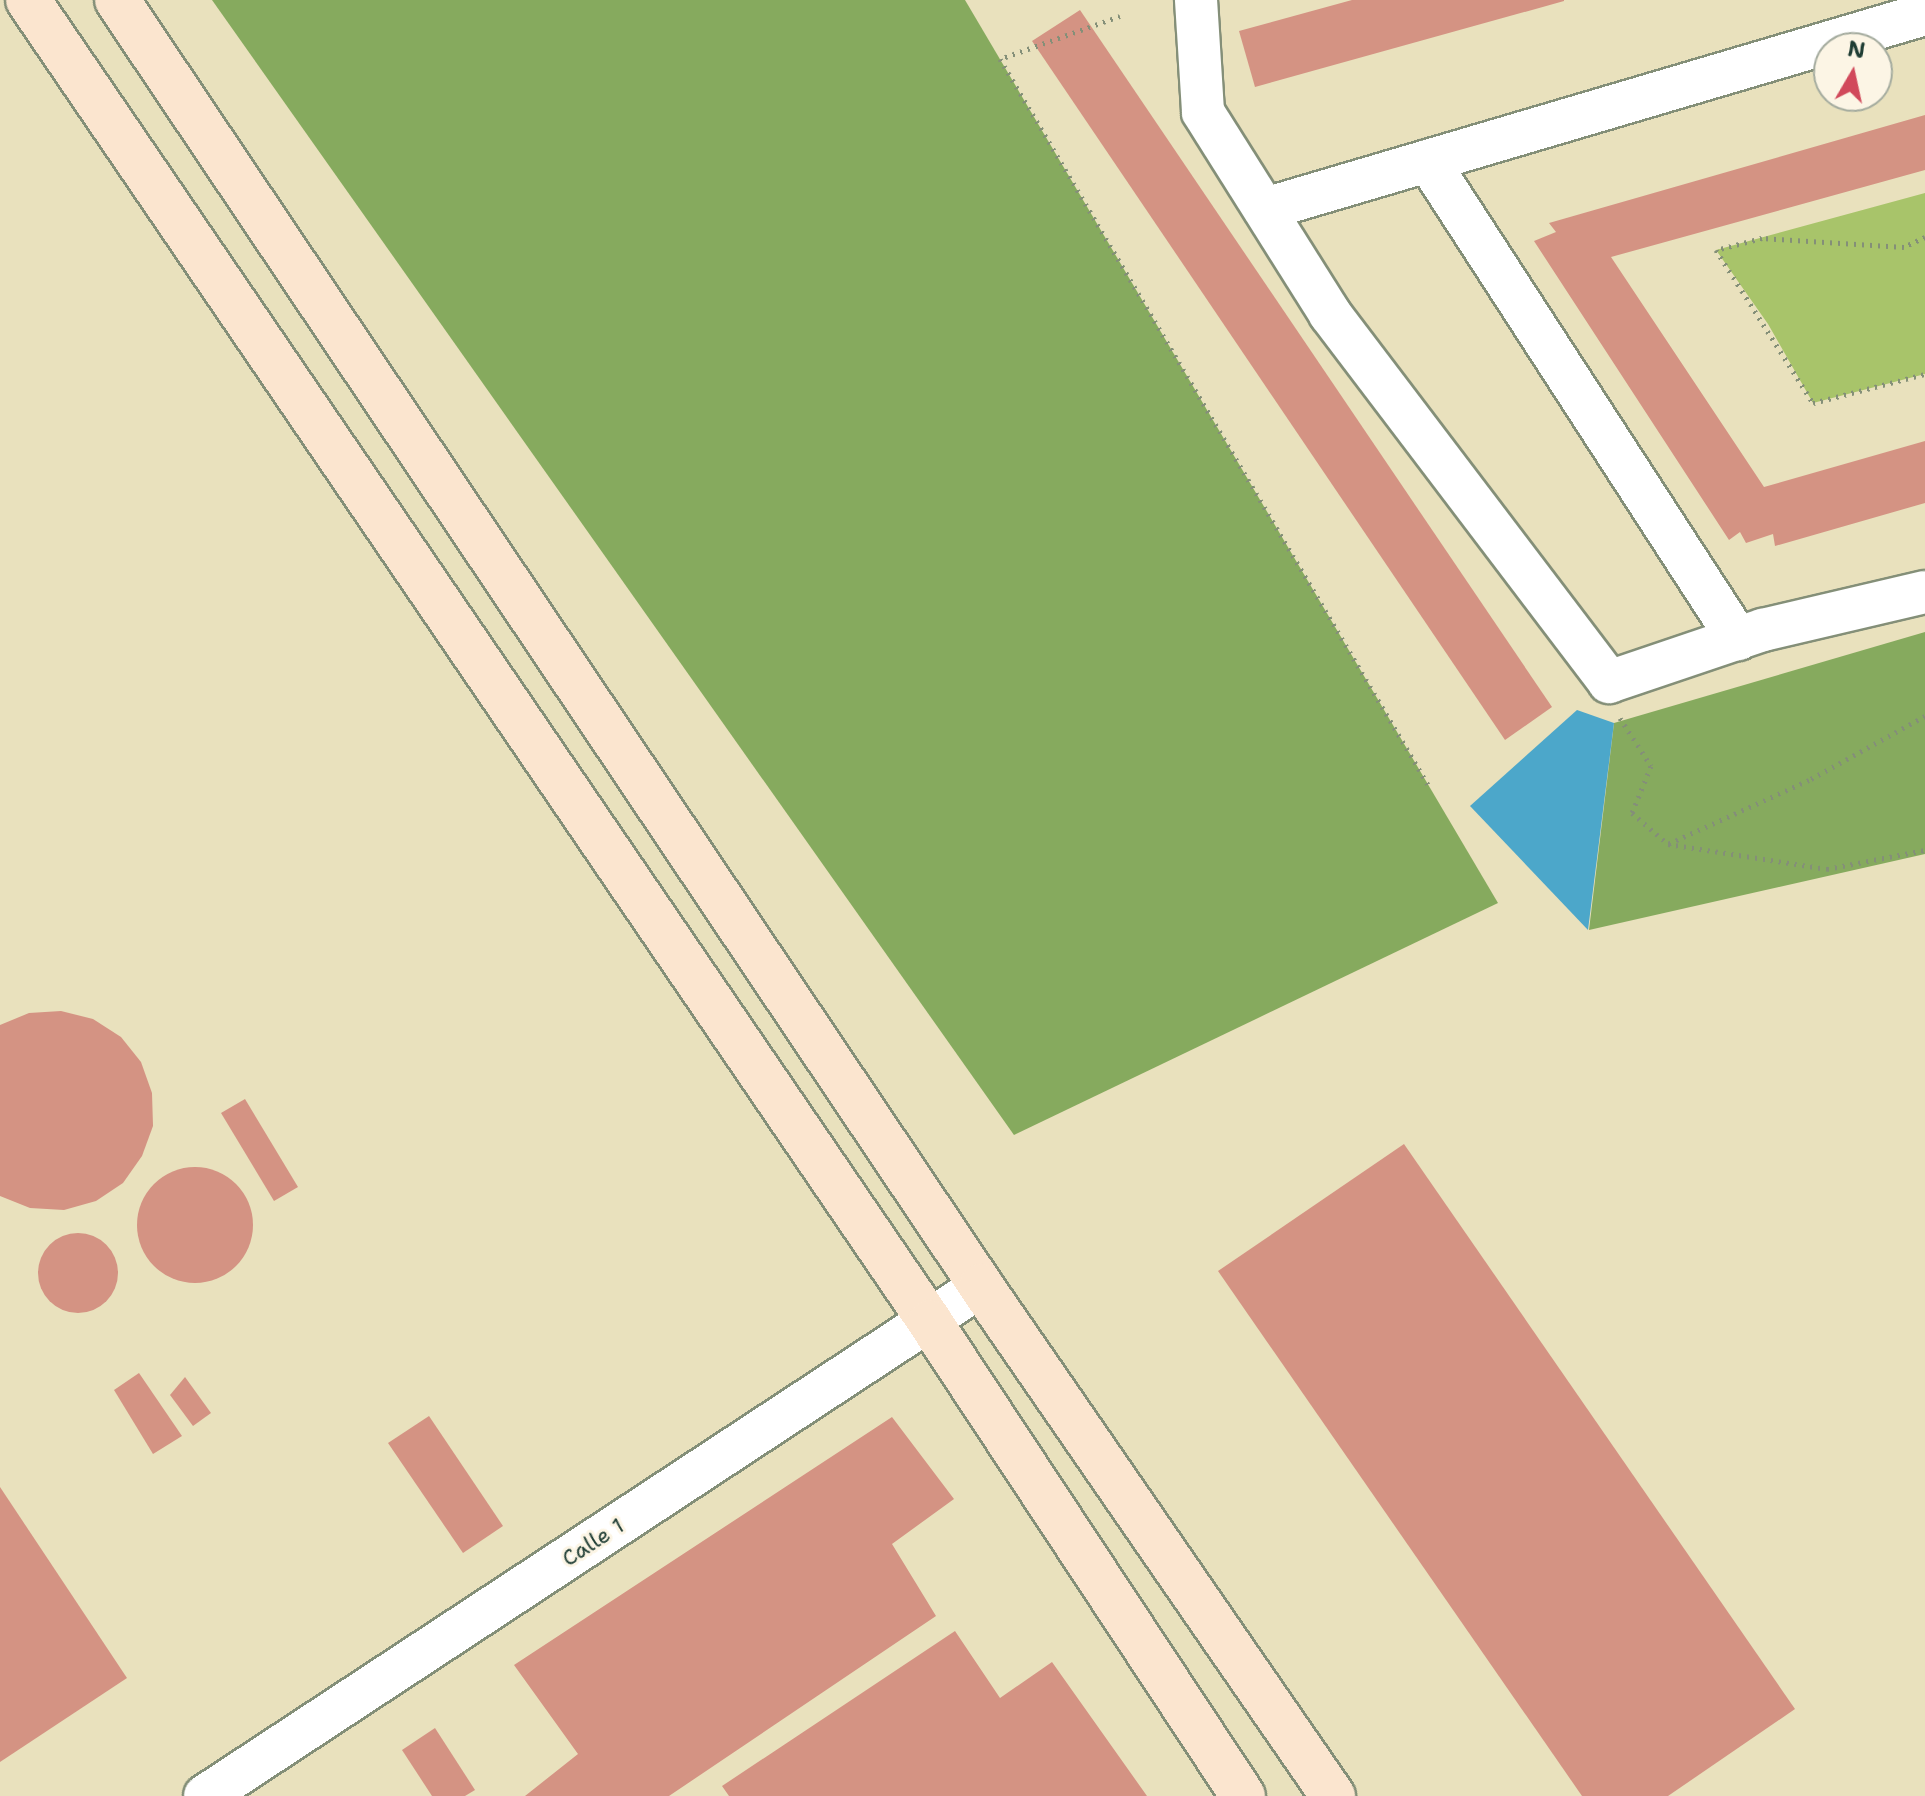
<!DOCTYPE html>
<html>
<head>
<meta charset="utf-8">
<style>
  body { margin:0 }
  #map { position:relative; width:1925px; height:1796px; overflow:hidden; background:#e9e1bd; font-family:"Shantell Sans",sans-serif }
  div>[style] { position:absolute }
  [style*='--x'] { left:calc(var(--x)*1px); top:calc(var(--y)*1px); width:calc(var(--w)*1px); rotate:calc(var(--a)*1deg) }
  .green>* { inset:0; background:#a8c46a }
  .forest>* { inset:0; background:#86aa5e }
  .water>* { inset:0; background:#4ca7ca }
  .building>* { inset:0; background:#d49383 }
  .round { border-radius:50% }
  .path>* { height:5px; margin-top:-2.5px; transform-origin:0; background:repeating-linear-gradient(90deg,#848f78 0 2px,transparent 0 8px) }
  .roads { filter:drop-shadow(2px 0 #848f78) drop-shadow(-2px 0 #848f78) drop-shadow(0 2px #848f78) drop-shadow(0 -2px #848f78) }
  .street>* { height:42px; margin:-21px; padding:0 21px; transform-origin:21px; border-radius:21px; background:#fff }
  .secondary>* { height:44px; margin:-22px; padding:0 22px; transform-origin:22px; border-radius:22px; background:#fbe5cf }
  span { translate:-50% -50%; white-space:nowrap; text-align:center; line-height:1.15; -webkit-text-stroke:6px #fcf5e5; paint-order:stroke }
  .street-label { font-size:22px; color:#1f3d34 }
  .north { position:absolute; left:1813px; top:32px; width:80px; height:80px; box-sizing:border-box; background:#fcf5e5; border:2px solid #a4ab9e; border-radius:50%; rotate:9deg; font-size:22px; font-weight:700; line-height:32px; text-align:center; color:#1f3d34 }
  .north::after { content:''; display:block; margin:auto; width:28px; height:36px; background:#d1495b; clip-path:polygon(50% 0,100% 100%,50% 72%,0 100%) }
</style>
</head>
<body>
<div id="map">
  <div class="green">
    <i style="clip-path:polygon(1925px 193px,1925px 374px,1813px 403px,1768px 324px,1716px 250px)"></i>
  </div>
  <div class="forest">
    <i style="clip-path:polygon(212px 0,965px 0,1498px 903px,1014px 1135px)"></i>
    <i style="clip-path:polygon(1925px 632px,1925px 854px,1589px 930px,1614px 723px)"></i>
  </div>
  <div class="water">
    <i style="clip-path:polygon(1577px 710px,1614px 723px,1588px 930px,1470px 806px)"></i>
  </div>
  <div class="building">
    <i style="clip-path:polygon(1352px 0,1564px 0,1564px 1px,1255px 87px,1239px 31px)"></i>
    <i style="clip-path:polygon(1080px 10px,1552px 707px,1505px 740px,1032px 41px)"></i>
    <i style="clip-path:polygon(1925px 115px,1925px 170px,1611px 257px,1764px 487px,1925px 441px,1925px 503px,1775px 546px,1773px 534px,1746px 543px,1740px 532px,1729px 540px,1534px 241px,1556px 232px,1549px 223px)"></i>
    <i style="clip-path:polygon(61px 1011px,93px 1019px,121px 1037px,141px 1062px,152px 1093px,153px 1126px,142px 1156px,123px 1183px,96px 1201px,64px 1210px,30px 1208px,0 1196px,0 1025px,29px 1013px)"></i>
    <i style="clip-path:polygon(245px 1099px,298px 1187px,274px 1201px,221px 1113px)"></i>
    <i style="clip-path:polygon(1404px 1144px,1795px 1709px,1668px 1796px,1582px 1796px,1218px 1271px)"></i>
    <i class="round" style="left:137px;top:1167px;width:116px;height:116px"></i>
    <i class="round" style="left:38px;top:1233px;width:80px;height:80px"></i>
    <i style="clip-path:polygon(139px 1373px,182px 1436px,153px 1454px,114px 1390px)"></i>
    <i style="clip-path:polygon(185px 1377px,211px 1413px,193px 1426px,170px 1395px)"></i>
    <i style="clip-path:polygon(429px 1416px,503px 1526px,463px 1553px,388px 1443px)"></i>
    <i style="clip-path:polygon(892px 1417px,954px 1499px,892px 1544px,936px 1616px,669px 1796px,525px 1796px,578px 1754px,514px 1665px)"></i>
    <i style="clip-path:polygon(0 1487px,127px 1678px,0 1762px)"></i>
    <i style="clip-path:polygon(955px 1631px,1000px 1698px,1052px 1662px,1147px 1796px,729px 1796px,722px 1786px)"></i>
    <i style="clip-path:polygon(435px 1728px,475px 1790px,465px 1796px,432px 1796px,402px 1750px)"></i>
  </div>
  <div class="path">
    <i style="--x:1120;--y:16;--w:127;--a:160.3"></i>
    <i style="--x:1000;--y:59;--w:846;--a:59.47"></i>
    <i style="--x:1925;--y:237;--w:23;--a:155"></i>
    <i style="--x:1904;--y:247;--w:142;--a:-176.4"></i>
    <i style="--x:1762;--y:238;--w:48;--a:165.4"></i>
    <i style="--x:1716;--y:250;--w:181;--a:57.6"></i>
    <i style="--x:1813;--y:403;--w:116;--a:-14.5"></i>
    <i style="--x:1925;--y:716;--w:132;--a:151.1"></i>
    <i style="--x:1809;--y:780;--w:155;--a:155.6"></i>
    <i style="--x:1668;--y:844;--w:161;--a:8.9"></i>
    <i style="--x:1827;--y:869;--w:100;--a:-11"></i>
    <i style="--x:1620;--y:718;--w:57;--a:57.1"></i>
    <i style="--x:1651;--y:766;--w:51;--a:112"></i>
    <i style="--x:1632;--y:813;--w:48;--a:40.7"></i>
  </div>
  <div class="roads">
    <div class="street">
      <i style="--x:1196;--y:0;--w:112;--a:86.4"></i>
      <i style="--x:1203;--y:112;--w:239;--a:57.8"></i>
      <i style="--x:1330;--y:314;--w:462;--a:52.8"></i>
      <i style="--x:1609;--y:682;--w:163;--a:-18.7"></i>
      <i style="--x:1763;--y:630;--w:166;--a:-13.2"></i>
      <i style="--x:1428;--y:161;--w:570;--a:57.04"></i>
      <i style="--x:1265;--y:209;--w:688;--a:-16.46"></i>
      <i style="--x:205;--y:1796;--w:929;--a:-33.31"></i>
    </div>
    <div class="secondary">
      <i style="--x:28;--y:0;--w:1600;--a:55.69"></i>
      <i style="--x:930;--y:1322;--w:568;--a:56.56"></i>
      <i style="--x:117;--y:0;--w:1549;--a:56.1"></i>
      <i style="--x:981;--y:1286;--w:620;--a:55.39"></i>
    </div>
  </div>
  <div class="street-label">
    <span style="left:593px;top:1542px;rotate:-33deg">Calle 1</span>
  </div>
  <div class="north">N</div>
</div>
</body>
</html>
